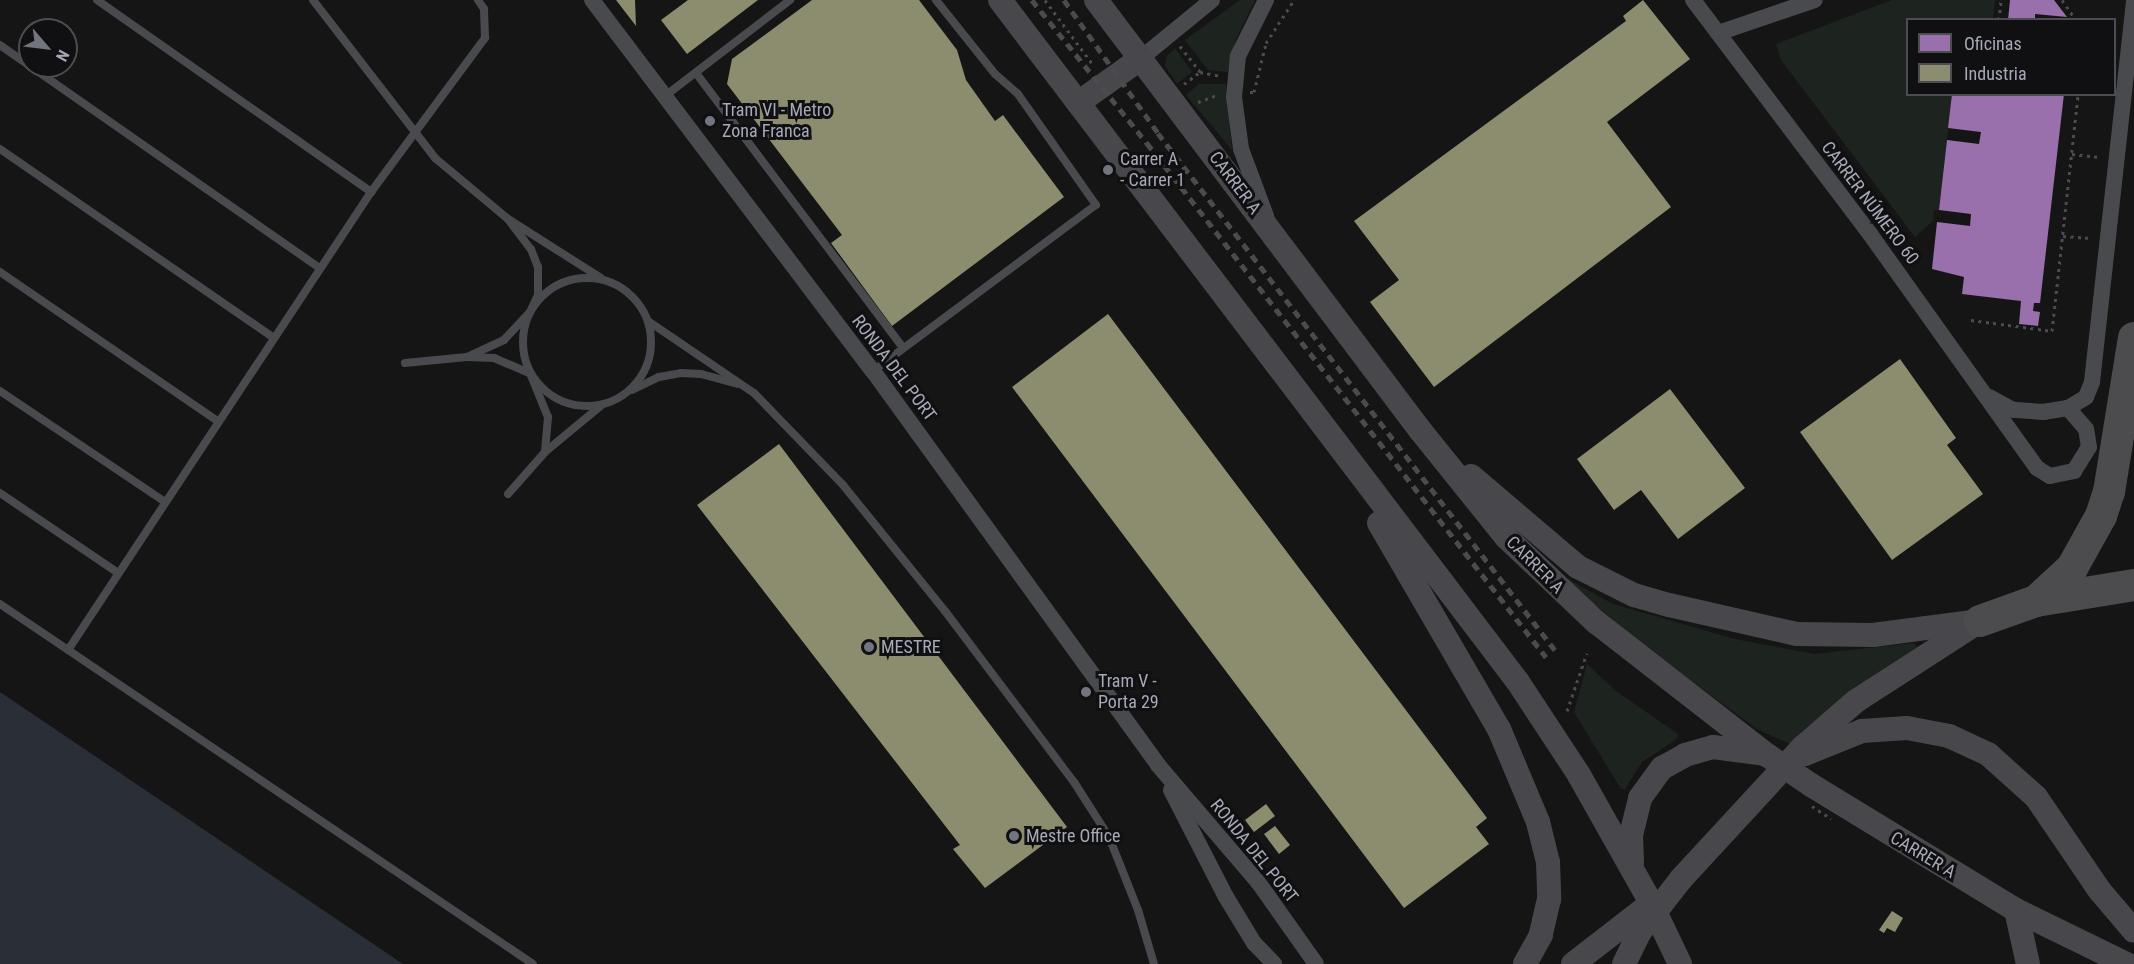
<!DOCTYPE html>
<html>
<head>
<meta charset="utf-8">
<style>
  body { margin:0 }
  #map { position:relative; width:2134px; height:964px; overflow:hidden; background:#151515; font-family:"Roboto Condensed",sans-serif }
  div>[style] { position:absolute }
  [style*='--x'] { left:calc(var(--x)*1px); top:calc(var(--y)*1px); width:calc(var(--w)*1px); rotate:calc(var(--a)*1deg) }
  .green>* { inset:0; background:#1d241f }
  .water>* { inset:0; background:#292e37 }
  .offices>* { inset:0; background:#9970ab }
  .industry>* { inset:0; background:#8c8c6e }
  .path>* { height:3px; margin-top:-1.5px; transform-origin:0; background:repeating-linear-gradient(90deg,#4b4b50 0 3px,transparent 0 7.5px) }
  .lane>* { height:8px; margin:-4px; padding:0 4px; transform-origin:4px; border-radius:4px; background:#494a4e }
  .lane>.ring { margin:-4px; padding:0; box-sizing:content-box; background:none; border:8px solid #494a4e; border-radius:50% }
  .street>* { height:16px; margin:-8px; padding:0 8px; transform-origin:8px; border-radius:8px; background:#494a4e }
  .secondary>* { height:24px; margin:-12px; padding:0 12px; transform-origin:12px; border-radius:12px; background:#48484c }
  .highway>* { height:32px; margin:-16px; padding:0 16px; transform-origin:16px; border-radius:16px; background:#4c4c4f }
  .rail>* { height:4.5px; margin-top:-2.25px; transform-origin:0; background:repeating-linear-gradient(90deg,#494b4d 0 8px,transparent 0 14px) }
  .path-bridge>* { height:3px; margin-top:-1.5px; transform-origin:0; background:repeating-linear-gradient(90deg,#4b4b50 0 3px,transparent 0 7.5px) }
  .secondary-bridge>* { height:24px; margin:-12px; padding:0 12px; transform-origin:12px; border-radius:12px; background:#48484c }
  .dots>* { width:16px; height:16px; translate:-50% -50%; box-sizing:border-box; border:3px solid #100f11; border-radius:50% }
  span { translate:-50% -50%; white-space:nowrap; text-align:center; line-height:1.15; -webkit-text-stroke:6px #100f11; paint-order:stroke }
  .poi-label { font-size:18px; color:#a6a9b6 }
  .left { translate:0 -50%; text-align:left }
  .street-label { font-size:18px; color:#a6a9b6 }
  .legend { position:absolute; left:1906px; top:18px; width:210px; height:78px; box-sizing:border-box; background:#100f11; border:2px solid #4c4d53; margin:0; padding:8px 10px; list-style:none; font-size:18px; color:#a6a9b6 }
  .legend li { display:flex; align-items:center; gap:12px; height:30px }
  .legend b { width:30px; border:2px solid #4c4d53 }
  .north { position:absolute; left:18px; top:18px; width:60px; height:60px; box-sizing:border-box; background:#100f11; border:2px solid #4c4d53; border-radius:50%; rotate:118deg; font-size:16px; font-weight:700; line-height:24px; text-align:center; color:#a6a9b6 }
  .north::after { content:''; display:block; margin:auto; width:21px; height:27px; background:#73757e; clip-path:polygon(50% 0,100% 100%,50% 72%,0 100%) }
</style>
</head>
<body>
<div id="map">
  <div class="green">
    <i style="clip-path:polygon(1240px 0,1255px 0,1236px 39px,1228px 72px,1208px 70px,1185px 40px)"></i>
    <i style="clip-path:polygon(1892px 0,1995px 0,1993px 19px,1908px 20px,1908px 94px,1952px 95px,1939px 210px,1934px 210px,1933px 221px,1915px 237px,1781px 60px,1776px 44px)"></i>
    <i style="clip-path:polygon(1175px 48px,1192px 72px,1177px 84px,1165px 66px,1166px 57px)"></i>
    <i style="clip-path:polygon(1199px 84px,1226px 84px,1232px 150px,1186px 95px)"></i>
    <i style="clip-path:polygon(1557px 573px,1613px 604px,1735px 639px,1814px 654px,1914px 643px,1918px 648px,1790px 744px,1757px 729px,1652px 652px)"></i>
    <i style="clip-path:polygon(1587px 664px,1616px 691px,1678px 734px,1677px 739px,1642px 762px,1625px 789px,1621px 789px,1574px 712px)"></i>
  </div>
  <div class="water">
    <i style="clip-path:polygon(0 692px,403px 964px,0 964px)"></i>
  </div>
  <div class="offices">
    <i style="clip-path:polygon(2010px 0,2054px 0,2067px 17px,2035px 14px,2035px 20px,2008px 20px)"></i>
    <i style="clip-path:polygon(1952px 94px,2064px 94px,2040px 303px,2034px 303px,2033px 311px,2040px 312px,2038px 326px,2019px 324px,2021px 301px,1962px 294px,1964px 277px,1932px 269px,1937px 222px,1970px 226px,1971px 214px,1939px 210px,1947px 140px,1979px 144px,1981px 132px,1948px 128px)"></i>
  </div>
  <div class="industry">
    <i style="clip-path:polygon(616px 0,635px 0,636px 26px)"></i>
    <i style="clip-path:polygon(688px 0,758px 0,687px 54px,661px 20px)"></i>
    <i style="clip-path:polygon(812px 0,919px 0,957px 50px,966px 80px,995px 121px,1003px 115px,1064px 197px,892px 326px,831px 243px,842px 235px,727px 84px,732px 59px)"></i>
    <i style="clip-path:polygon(1643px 0,1690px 59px,1607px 122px,1671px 207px,1434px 387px,1370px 302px,1399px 280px,1354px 221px,1626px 21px,1623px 16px)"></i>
    <i style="clip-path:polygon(1108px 314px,1487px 818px,1476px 827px,1489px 844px,1404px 908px,1012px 387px)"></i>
    <i style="clip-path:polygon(1900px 359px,1956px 438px,1947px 445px,1983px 494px,1892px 560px,1800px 432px)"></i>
    <i style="clip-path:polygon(1670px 389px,1745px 488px,1678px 539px,1641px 490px,1614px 510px,1577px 459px)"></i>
    <i style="clip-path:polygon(779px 444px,1067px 827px,985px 888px,953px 849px,960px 845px,697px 505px)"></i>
    <i style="clip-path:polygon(1266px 804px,1275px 816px,1254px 832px,1245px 820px)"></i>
    <i style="clip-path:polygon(1275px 826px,1290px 845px,1279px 854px,1264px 834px)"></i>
    <i style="clip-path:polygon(1892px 911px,1903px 918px,1895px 932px,1887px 928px,1884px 933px,1879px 930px)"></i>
  </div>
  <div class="path">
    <i style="--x:1045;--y:0;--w:82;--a:53.4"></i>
    <i style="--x:2062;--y:0;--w:24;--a:55"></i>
    <i style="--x:1999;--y:20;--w:20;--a:-84"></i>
    <i style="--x:1180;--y:46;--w:33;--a:52"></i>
    <i style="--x:1200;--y:72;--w:20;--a:11"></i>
    <i style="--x:1184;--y:84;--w:20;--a:-37"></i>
    <i style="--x:1250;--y:92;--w:4;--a:0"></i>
    <i style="--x:1254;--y:92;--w:50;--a:-76.2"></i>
    <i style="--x:1266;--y:43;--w:51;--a:-56.9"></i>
    <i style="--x:1198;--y:102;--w:20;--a:-20"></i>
    <i style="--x:2072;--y:154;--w:28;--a:6"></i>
    <i style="--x:2063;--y:236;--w:28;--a:4"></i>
    <i style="--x:1971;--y:320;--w:82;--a:7.7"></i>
    <i style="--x:2052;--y:331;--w:238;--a:-83.7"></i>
    <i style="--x:1567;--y:711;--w:61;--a:-71"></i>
  </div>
  <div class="lane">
    <i style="--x:97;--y:0;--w:335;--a:35"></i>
    <i style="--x:313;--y:0;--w:200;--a:52.3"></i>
    <i style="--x:435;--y:158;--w:95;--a:39.9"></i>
    <i style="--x:508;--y:219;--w:110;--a:32.4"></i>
    <i style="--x:0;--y:45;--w:37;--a:35"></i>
    <i style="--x:30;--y:66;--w:353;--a:34.9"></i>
    <i style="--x:696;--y:73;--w:344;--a:53"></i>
    <i style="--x:665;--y:96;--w:158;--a:-37.5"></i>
    <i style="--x:0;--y:149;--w:333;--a:34.6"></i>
    <i style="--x:508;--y:219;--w:38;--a:53"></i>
    <i style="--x:531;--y:249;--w:19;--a:69"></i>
    <i style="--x:538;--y:267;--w:28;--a:90"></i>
    <i style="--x:538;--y:295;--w:19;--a:115"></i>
    <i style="--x:530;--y:312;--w:38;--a:133"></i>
    <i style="--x:504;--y:340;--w:41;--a:155.3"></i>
    <i style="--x:467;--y:357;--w:27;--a:2"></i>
    <i style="--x:494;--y:358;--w:39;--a:23"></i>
    <i style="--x:530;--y:373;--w:48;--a:67.8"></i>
    <i style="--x:548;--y:417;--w:35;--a:95"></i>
    <i style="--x:545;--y:452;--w:75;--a:-39.6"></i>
    <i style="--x:0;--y:272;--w:265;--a:34.4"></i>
    <i class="ring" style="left:523px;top:278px;width:120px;height:120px"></i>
    <i style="--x:648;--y:321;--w:128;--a:34.2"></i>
    <i style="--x:754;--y:393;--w:128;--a:45.9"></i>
    <i style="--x:843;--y:485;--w:162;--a:51"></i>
    <i style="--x:945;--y:611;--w:214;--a:53"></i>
    <i style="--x:1074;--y:782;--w:65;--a:57.5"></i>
    <i style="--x:1109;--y:837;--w:79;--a:68.3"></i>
    <i style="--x:1138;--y:910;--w:56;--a:73.5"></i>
    <i style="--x:405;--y:363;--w:62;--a:-5.5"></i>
    <i style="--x:873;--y:371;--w:278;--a:-36.7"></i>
    <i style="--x:1096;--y:205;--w:136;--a:-125.1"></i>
    <i style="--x:1018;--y:94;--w:30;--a:-139"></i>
    <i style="--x:995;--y:74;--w:95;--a:-128.6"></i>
    <i style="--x:632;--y:390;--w:30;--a:-26"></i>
    <i style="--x:659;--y:377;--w:22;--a:-10"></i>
    <i style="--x:681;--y:373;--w:20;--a:3"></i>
    <i style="--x:701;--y:374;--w:38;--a:15"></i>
    <i style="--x:0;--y:391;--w:199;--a:33.9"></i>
    <i style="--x:0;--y:493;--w:143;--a:34.1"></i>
    <i style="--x:508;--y:494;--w:56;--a:-48.6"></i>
    <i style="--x:0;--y:604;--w:643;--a:34.04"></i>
    <i style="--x:68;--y:650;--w:549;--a:-56.51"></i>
    <i style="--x:371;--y:192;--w:192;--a:-53.5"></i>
    <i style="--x:485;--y:38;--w:29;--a:-92"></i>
    <i style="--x:484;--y:9;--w:11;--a:-124"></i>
  </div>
  <div class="street">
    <i style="--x:592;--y:0;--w:465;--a:52.9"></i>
    <i style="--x:873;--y:371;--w:486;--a:54.1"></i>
    <i style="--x:1158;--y:765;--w:154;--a:49.5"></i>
    <i style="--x:1258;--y:882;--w:100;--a:54.7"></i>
    <i style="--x:1266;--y:0;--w:63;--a:116.6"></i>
    <i style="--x:1238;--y:56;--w:41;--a:95.6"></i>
    <i style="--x:1234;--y:97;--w:52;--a:82.3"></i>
    <i style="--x:1241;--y:149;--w:72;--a:69.5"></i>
    <i style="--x:1693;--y:0;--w:293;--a:52.9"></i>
    <i style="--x:1870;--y:234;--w:287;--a:54.5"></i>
    <i style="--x:2037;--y:468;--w:15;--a:32"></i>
    <i style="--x:2050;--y:476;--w:25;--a:-12"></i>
    <i style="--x:2074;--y:471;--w:28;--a:-58"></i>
    <i style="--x:2089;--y:447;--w:18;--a:-99"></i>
    <i style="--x:2086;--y:429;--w:28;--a:-131"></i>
    <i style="--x:2068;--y:408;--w:24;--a:171"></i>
    <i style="--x:2044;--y:412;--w:31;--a:-176"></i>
    <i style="--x:2013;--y:410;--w:26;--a:-151"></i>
    <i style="--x:1718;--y:33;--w:102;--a:-18.8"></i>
    <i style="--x:1140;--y:59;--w:93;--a:-39.3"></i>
    <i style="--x:2068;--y:408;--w:21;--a:-31"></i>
    <i style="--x:2086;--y:397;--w:16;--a:-68"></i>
    <i style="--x:2092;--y:382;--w:382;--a:-83.7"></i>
    <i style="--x:1171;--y:790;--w:120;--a:62.8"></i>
    <i style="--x:1226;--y:897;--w:54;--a:58.7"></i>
    <i style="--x:1254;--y:943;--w:29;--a:46"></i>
  </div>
  <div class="secondary">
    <i style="--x:1000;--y:0;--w:856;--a:52.78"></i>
    <i style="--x:1518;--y:682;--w:111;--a:56.7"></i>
    <i style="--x:1579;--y:775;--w:145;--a:60.6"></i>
    <i style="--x:1096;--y:0;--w:538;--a:53"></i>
    <i style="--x:1420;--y:430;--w:137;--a:51.2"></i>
    <i style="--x:1506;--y:537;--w:124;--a:43.4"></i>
    <i style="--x:1596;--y:622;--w:217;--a:37.9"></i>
    <i style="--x:1078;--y:103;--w:76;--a:-35.4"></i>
    <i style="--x:1471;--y:476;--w:140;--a:40.4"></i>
    <i style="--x:1578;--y:567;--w:63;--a:26.6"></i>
    <i style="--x:1634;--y:595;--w:36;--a:16"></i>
    <i style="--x:1669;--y:605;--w:131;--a:12.8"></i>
    <i style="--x:1797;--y:634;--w:76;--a:0.8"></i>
    <i style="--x:1873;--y:635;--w:108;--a:-7.5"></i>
    <i style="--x:1379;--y:523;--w:238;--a:59.8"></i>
    <i style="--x:1499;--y:729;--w:101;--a:67.2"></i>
    <i style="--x:1538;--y:822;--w:41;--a:76"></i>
    <i style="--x:1548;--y:862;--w:37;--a:88"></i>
    <i style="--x:1549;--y:899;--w:37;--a:103"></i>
    <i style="--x:1541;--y:935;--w:33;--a:119"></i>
    <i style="--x:1805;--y:754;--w:61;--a:-22"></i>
    <i style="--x:1862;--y:731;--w:45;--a:-3.8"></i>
    <i style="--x:1907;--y:728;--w:43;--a:10.8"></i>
    <i style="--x:1949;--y:736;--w:43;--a:24.8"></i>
    <i style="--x:1988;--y:754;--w:64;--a:41.9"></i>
    <i style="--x:2036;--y:797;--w:114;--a:55.8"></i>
    <i style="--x:2100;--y:891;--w:52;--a:49.6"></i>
    <i style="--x:1811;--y:785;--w:240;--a:31.4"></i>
    <i style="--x:2016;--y:910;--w:123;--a:26.1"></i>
    <i style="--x:1632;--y:862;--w:27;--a:-92"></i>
    <i style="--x:1631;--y:835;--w:38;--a:-76"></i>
    <i style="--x:1640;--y:798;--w:37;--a:-54"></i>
    <i style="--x:1662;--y:768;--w:26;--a:-29"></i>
    <i style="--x:1685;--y:755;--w:29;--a:-16"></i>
    <i style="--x:1713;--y:747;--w:52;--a:7.7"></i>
    <i style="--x:2016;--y:910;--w:55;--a:77.5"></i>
    <i style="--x:1573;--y:964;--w:96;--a:-37.8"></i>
    <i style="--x:1624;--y:964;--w:34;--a:-64"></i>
    <i style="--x:1639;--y:933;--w:68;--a:-52.1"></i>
    <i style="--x:1681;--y:879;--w:180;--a:-47.3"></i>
    <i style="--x:1803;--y:747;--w:70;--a:-41"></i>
    <i style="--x:1856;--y:701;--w:137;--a:-32.8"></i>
  </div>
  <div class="highway">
    <i style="--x:2036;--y:601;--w:49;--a:-42.5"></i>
    <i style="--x:2072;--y:568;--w:60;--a:-60.9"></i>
    <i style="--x:2101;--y:516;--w:25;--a:-72"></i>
    <i style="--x:2109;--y:492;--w:156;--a:-80.8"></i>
    <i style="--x:1980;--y:621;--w:59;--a:-19.7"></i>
    <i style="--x:2036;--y:601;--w:99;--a:-9.3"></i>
  </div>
  <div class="rail">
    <i style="--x:1032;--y:0;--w:184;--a:51.2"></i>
    <i style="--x:1147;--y:143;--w:651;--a:52.18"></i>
    <i style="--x:1064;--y:0;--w:163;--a:54.7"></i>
    <i style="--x:1158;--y:133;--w:652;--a:52.48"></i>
  </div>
  <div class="path-bridge">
    <i style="--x:1812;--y:806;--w:23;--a:34"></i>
  </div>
  <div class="secondary-bridge">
    <i style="--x:1767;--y:755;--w:53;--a:34.3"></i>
    <i style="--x:1650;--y:901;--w:70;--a:64.5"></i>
  </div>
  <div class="dots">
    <i style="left:710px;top:121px;background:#73757e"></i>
    <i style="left:1108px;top:170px;background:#73757e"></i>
    <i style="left:869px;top:647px;background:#73757e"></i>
    <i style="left:1086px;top:692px;background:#73757e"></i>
    <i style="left:1014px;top:836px;background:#73757e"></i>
  </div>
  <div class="poi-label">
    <span class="left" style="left:722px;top:121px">Tram VI - Metro<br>Zona Franca</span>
    <span class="left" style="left:1120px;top:170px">Carrer A<br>- Carrer 1</span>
    <span class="left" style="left:881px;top:647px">MESTRE</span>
    <span class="left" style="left:1098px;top:692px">Tram V -<br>Porta 29</span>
    <span class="left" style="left:1026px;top:836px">Mestre Office</span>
  </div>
  <div class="street-label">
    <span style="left:1235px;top:183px;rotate:53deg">CARRER A</span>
    <span style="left:1870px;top:203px;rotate:53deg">CARRER NÚMERO 60</span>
    <span style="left:894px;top:368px;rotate:53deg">RONDA DEL PORT</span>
    <span style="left:1535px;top:565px;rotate:45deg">CARRER A</span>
    <span style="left:1254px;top:851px;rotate:51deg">RONDA DEL PORT</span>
    <span style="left:1923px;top:855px;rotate:31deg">CARRER A</span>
  </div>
  <ul class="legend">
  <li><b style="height:16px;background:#9970ab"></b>Oficinas</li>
  <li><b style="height:16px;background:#8c8c6e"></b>Industria</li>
  </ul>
  <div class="north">N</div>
</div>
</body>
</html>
